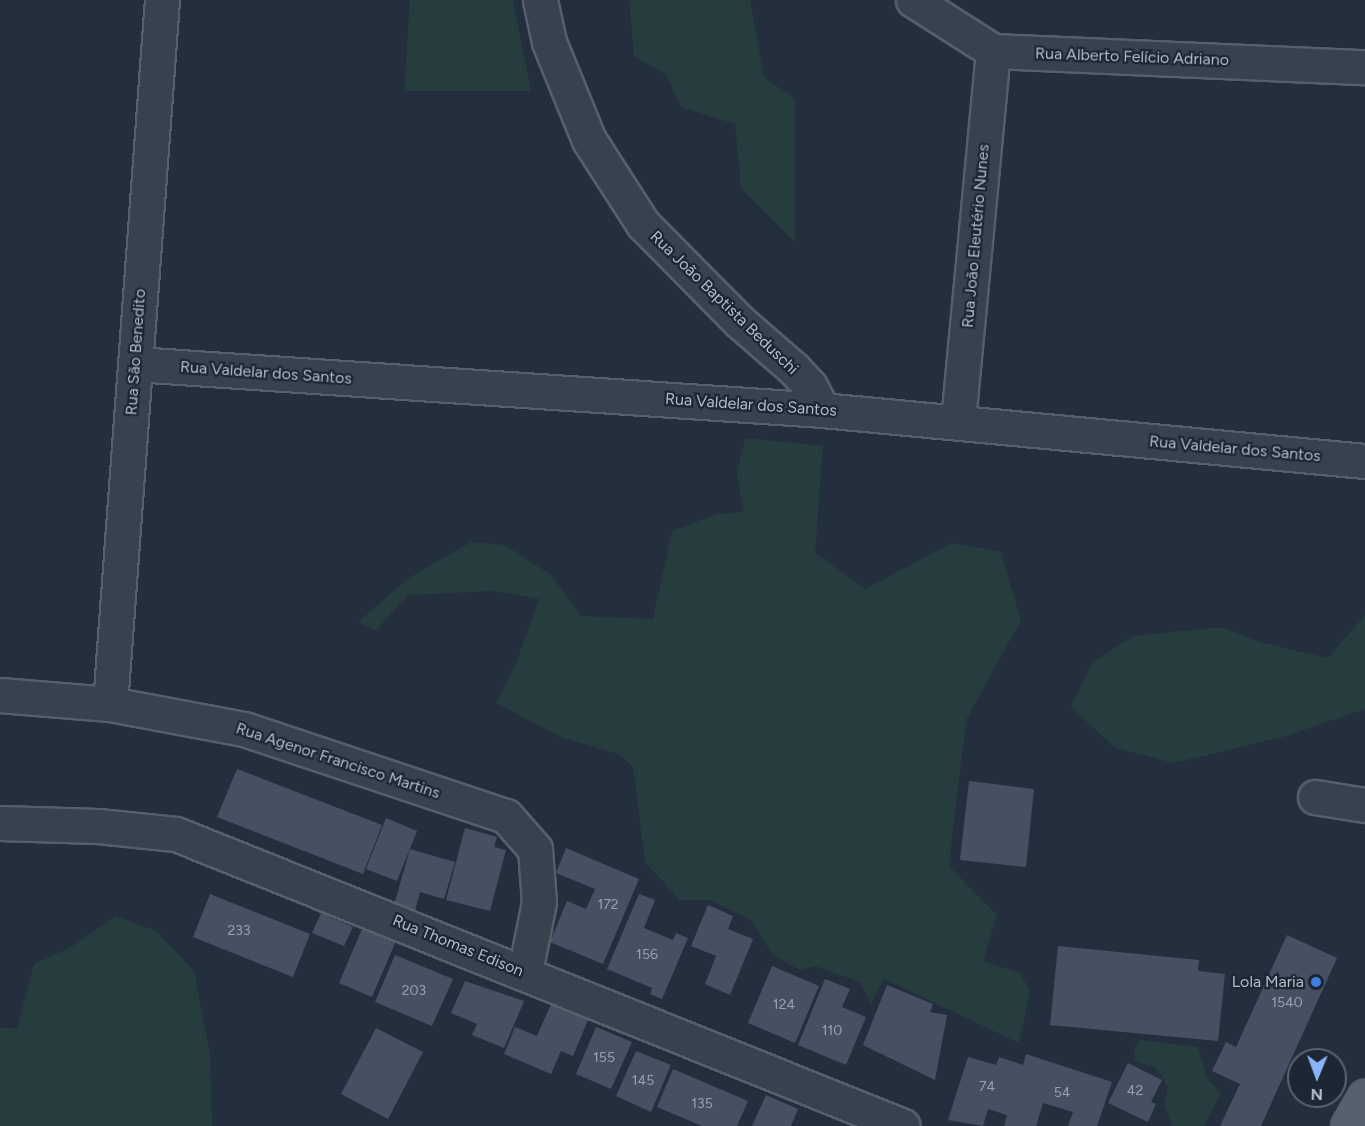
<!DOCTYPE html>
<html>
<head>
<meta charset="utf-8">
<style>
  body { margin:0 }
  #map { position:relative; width:1365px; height:1126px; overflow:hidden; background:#242f3e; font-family:Figtree,sans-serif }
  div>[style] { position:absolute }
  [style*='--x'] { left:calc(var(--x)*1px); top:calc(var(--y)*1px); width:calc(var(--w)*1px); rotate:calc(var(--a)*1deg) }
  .green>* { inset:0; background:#263c3f }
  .building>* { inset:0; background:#455162 }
  .roads { filter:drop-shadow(2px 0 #565f6c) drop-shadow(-2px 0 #565f6c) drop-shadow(0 2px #565f6c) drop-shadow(0 -2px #565f6c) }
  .minor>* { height:33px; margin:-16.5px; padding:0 16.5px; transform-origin:16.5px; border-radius:16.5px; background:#38414e }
  .major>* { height:33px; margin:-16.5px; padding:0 16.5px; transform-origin:16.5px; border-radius:16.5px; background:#56606e }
  .dots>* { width:16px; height:16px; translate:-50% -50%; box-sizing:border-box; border:3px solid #1d2633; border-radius:50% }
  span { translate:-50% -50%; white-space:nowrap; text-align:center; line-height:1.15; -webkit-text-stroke:4.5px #1d2633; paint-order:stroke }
  .number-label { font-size:14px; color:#98a1af }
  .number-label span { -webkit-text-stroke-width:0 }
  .street-label { font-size:16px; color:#b4bcc9 }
  .poi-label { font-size:16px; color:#b4bcc9 }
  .right { translate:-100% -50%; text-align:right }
  .north { position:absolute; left:1287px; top:1048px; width:60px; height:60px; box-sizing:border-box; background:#1d2633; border:2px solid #59626f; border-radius:50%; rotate:181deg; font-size:16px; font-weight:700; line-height:24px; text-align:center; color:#b4bcc9 }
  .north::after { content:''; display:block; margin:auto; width:21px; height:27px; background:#8ab4f8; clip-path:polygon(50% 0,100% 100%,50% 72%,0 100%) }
</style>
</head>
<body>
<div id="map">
  <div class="green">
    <i style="clip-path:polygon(410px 0,513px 0,531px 91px,404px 91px)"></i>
    <i style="clip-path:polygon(629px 0,750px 0,764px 77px,795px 99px,795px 242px,741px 188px,735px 124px,681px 107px,666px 74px,634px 56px)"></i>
    <i style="clip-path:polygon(745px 438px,823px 446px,815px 553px,865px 589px,952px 543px,1001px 552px,1021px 620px,966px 720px,949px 866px,997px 915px,983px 961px,1020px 973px,1030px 991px,1019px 1043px,884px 979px,871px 1004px,860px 982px,815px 966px,800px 970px,772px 954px,751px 920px,709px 900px,680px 900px,645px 862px,633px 767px,619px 754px,563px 738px,496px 703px,516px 663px,539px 599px,493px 591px,408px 595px,375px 631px,358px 622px,409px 578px,471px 542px,505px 545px,551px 575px,581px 616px,653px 619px,672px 531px,717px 514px,744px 512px,737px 475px)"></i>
    <i style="clip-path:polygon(1365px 615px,1365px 709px,1283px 737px,1173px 763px,1114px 747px,1071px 707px,1092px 663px,1133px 636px,1222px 627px,1259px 642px,1328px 658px)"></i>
    <i style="clip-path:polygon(116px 916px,156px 931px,194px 971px,210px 1054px,212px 1126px,0 1126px,0 1027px,17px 1029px,34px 964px,71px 947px)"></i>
    <i style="clip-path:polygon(1141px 1040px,1198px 1047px,1207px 1079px,1221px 1093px,1204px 1126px,1172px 1126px,1164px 1104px,1168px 1087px,1156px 1068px,1135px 1061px,1134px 1050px)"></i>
  </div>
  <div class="building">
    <i style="clip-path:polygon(237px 769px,382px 825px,363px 874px,217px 817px)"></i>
    <i style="clip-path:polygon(969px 781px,1034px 789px,1026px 867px,960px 860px)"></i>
    <i style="clip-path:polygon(386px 818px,417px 831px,397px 881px,366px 869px)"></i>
    <i style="clip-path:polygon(465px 828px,497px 837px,494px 847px,506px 850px,490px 911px,446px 900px)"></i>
    <i style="clip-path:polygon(566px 848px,639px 879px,603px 964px,550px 942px,567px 901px,586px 909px,595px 889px,556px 873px)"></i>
    <i style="clip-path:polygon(410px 849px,455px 862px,444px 899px,420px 892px,415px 911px,394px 905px)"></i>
    <i style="clip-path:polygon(210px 894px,310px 934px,293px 977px,193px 937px)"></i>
    <i style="clip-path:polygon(639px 894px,655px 900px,644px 928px,673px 940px,676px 933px,688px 938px,662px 999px,650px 994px,652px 988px,607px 969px)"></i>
    <i style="clip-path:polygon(708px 905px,733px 916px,728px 929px,753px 939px,730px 995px,705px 984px,716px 956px,691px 946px)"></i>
    <i style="clip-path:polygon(321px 913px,353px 927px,344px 946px,312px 933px)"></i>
    <i style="clip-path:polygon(362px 929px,395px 943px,372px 997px,339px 983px)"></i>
    <i style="clip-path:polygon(1287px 935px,1337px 958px,1261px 1126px,1220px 1126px,1240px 1084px,1212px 1071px,1226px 1042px,1236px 1047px)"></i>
    <i style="clip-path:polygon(1058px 946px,1199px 960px,1198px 971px,1225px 974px,1218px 1041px,1050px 1025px)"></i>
    <i style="clip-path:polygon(395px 955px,453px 979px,432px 1026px,375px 1002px)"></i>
    <i style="clip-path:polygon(772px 966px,819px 986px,795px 1043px,748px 1023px)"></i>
    <i style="clip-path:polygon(825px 979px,850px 989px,842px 1007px,866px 1017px,846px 1065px,798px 1045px)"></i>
    <i style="clip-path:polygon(465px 981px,524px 1001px,504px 1048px,472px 1035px,477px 1024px,451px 1013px)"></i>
    <i style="clip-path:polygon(887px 985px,933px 1004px,930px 1012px,947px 1015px,935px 1080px,863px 1045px)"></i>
    <i style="clip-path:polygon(551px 1004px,588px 1020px,573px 1056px,561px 1051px,551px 1074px,504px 1054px,515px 1027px,537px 1036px)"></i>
    <i style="clip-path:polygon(596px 1027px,632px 1042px,611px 1089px,576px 1074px)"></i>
    <i style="clip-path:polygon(376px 1028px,423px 1052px,388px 1119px,341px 1094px)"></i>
    <i style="clip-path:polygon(636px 1051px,671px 1065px,651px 1112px,616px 1096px)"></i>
    <i style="clip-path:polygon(1026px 1054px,1112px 1082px,1097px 1126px,1068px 1126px,1073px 1112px,1043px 1103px,1036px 1126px,1004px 1126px,1007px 1115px,988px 1109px,983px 1126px,948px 1120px,968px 1057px,996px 1065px,999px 1057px,1023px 1065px)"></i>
    <i style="clip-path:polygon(1128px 1063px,1162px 1080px,1151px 1102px,1156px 1104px,1148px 1122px,1108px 1103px)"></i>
    <i style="clip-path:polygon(673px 1069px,748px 1101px,737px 1126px,702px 1126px,657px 1107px)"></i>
    <i style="clip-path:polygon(766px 1095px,798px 1109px,791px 1126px,752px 1126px)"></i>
  </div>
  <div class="roads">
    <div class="minor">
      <i style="--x:540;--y:0;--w:43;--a:77.9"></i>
      <i style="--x:549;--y:42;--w:106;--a:67.8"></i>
      <i style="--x:589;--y:140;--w:100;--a:57.3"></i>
      <i style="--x:643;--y:224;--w:138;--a:45.3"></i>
      <i style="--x:740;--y:322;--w:72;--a:41"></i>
      <i style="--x:794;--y:369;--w:23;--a:47"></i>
      <i style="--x:810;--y:386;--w:27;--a:63"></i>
      <i style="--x:913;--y:0;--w:95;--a:32.5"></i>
      <i style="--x:993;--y:51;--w:372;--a:2.5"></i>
      <i style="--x:135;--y:364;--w:689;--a:3.83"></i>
      <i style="--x:822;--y:410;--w:545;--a:5.37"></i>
      <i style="--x:958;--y:421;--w:372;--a:-84.6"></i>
      <i style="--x:0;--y:695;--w:110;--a:4.7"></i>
      <i style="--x:110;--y:704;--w:136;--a:10.6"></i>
      <i style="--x:244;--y:729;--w:276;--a:18.4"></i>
      <i style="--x:506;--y:816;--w:44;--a:48.7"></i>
      <i style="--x:535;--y:849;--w:53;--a:85.7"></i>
      <i style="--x:539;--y:902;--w:71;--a:101.3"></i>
      <i style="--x:110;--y:704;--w:706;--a:-85.78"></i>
      <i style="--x:1315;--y:797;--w:51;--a:9.1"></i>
      <i style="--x:0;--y:823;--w:98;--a:1.8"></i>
      <i style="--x:98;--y:826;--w:78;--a:5.9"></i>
      <i style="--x:176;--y:834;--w:783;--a:21.88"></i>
    </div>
    <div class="major">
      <i style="--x:1348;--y:1126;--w:34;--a:-60"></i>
    </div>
  </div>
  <div class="dots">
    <i style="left:1316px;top:982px;background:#3f7fe0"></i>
  </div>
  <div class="number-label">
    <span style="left:608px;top:905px">172</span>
    <span style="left:239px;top:931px">233</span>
    <span style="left:647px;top:955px">156</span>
    <span style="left:414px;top:991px">203</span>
    <span style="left:1287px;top:1003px">1540</span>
    <span style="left:784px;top:1005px">124</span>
    <span style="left:832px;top:1031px">110</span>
    <span style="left:604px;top:1058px">155</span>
    <span style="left:643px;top:1081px">145</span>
    <span style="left:987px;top:1087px">74</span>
    <span style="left:1135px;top:1091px">42</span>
    <span style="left:1062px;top:1093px">54</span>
    <span style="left:702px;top:1104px">135</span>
  </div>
  <div class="street-label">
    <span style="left:1132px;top:57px;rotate:2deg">Rua Alberto Felício Adriano</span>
    <span style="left:976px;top:236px;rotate:-85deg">Rua João Eleutério Nunes</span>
    <span style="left:724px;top:303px;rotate:44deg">Rua João Baptista Beduschi</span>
    <span style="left:136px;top:352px;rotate:-86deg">Rua São Benedito</span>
    <span style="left:266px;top:373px;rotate:4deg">Rua Valdelar dos Santos</span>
    <span style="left:751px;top:405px;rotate:4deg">Rua Valdelar dos Santos</span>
    <span style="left:1235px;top:449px;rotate:5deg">Rua Valdelar dos Santos</span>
    <span style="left:338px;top:761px;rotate:18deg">Rua Agenor Francisco Martins</span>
    <span style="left:458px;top:946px;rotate:22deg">Rua Thomas Edison</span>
  </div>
  <div class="poi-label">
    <span class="right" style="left:1304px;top:982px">Lola Maria</span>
  </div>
  <div class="north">N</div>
</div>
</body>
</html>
